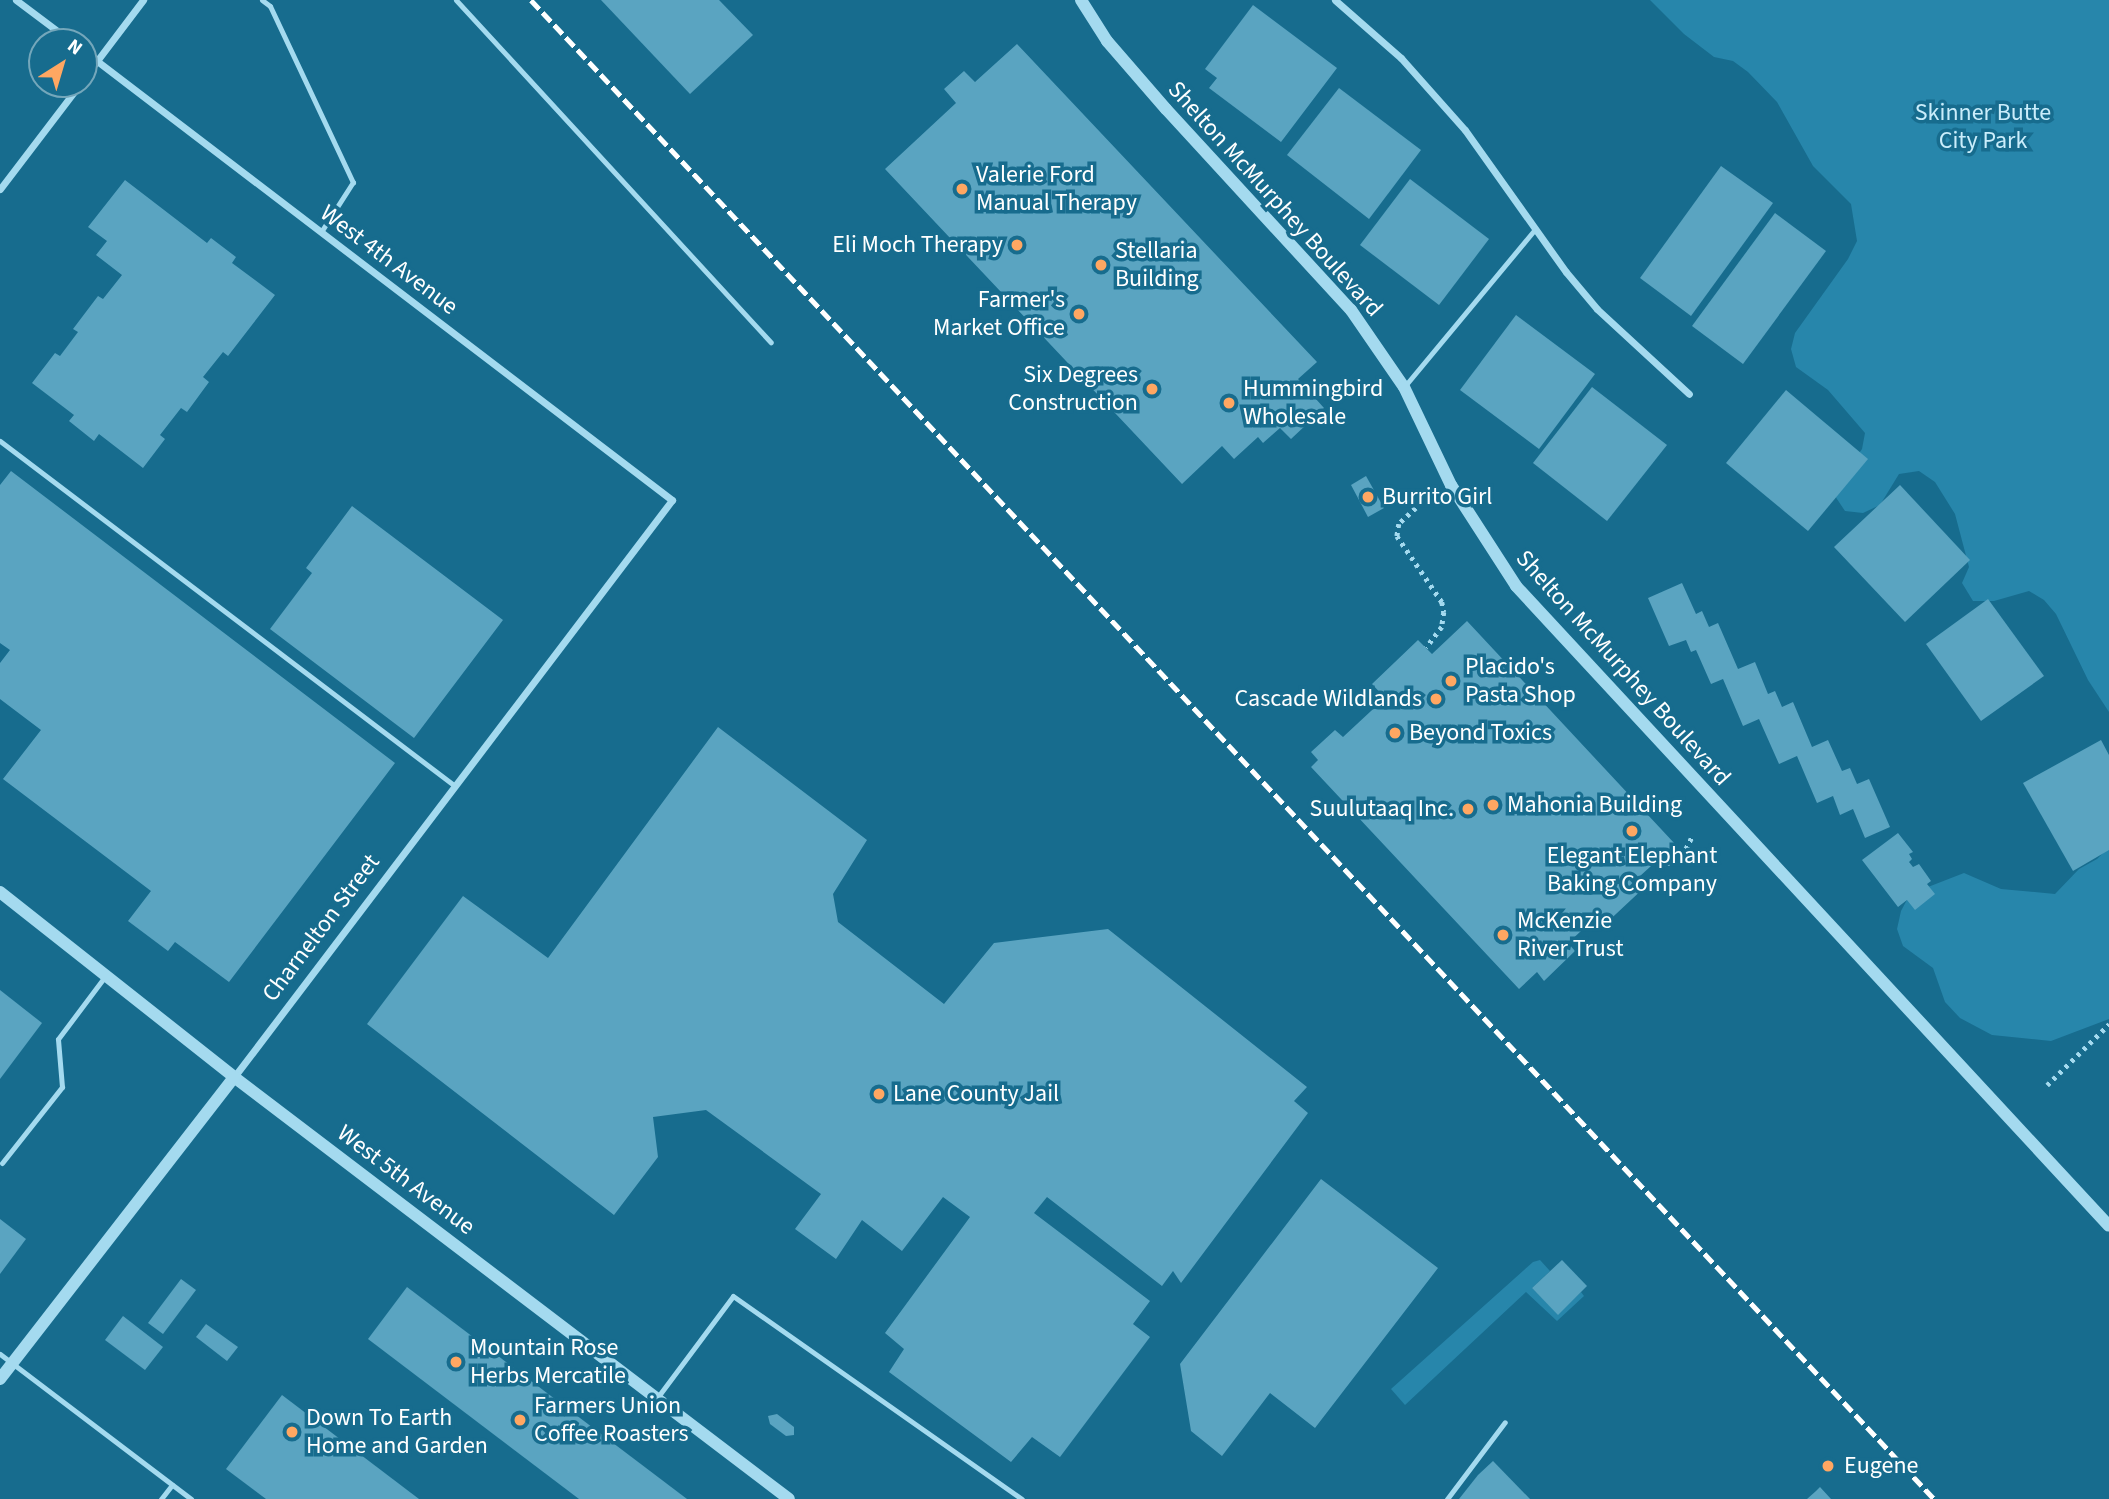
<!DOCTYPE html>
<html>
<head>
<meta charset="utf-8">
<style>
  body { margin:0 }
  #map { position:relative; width:2109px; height:1499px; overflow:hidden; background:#176c8e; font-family:"Source Sans 3",sans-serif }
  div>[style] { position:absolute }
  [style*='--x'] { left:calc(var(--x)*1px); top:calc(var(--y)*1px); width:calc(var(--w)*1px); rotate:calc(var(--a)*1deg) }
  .green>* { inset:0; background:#2786ab }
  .building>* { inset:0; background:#5aa4c1 }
  .path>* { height:4.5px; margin-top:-2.25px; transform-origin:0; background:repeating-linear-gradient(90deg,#a4daef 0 3.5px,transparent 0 8.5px) }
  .service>* { height:5px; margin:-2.5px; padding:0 2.5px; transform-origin:2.5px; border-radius:2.5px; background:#a4daef }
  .minor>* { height:7px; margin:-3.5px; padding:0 3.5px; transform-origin:3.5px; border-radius:3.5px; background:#a4daef }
  .tertiary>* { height:12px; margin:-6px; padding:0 6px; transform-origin:6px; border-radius:6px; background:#a4daef }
  .rail>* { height:5px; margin-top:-2.5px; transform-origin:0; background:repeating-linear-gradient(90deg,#fff 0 12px,transparent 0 17px) }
  .dots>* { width:19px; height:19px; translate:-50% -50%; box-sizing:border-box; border:4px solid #176c8e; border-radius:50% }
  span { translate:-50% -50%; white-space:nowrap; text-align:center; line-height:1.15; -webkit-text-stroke:7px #176c8e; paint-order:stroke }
  .park-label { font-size:24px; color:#caedfb }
  .poi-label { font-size:24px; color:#fff }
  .left { translate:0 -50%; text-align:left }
  .right { translate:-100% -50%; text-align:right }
  .street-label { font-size:24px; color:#fff }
  .north { position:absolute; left:28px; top:28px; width:70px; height:70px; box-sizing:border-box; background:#176c8e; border:2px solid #74a7bb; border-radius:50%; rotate:37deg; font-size:19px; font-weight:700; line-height:28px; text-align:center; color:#fff }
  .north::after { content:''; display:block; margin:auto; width:24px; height:32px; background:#ffa762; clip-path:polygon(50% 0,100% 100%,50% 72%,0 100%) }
</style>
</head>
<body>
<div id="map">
  <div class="green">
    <i style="clip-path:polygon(1650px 0,2109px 0,2109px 712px,2088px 680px,2056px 614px,2044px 600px,2029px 591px,1994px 601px,1973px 601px,1962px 583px,1969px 567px,1955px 514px,1935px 482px,1919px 471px,1899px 474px,1880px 505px,1863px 513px,1845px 511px,1835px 496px,1841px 479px,1862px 449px,1865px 433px,1828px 390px,1796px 367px,1791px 349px,1795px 333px,1848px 259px,1857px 241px,1851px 204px,1813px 166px,1777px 102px,1748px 72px,1733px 61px,1714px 57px,1684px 34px)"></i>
    <i style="clip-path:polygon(2109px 847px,2109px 1019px,2051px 1041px,1992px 1035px,1960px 1018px,1945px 1002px,1933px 968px,1903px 946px,1897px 929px,1901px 911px,1910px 894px,1964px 873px,2001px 889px,2055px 894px,2079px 869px,2097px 859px)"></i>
    <i style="clip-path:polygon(1540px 1260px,1550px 1271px,1532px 1288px,1558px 1314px,1581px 1292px,1584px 1296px,1557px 1321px,1526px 1292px,1405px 1405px,1391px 1389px,1533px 1262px)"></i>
  </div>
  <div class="building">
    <i style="clip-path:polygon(601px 0,719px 0,753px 35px,690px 94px)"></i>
    <i style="clip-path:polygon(1253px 5px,1337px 68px,1281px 142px,1209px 88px,1217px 78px,1205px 69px)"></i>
    <i style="clip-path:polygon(1017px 44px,1317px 362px,1298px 379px,1324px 408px,1291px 439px,1280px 428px,1263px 443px,1258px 437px,1234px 459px,1222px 446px,1182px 484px,885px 169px,956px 103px,944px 89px,964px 71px,975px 82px)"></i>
    <i style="clip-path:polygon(1339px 88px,1421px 150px,1369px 219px,1287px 155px)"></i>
    <i style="clip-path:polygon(1721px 166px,1773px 203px,1691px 316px,1640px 278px)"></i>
    <i style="clip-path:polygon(1410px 179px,1489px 239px,1439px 305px,1360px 245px)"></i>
    <i style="clip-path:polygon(125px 180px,207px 243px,211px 238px,236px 257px,232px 263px,275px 295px,228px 356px,223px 352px,203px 377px,209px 382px,187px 412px,181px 408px,160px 435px,165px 439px,143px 468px,99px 434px,94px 441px,69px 421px,74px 415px,32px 383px,55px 353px,60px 356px,78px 332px,73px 329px,98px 296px,103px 299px,122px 275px,96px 255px,107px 241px,88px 227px)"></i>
    <i style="clip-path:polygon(1775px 213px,1826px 251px,1743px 364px,1692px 326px)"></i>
    <i style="clip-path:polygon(1516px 315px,1595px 374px,1539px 449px,1460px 390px)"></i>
    <i style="clip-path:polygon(1592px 387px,1667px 445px,1607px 521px,1533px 463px)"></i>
    <i style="clip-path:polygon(1786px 390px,1868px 459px,1808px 531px,1726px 463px)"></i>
    <i style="clip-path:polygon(11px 471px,395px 763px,229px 982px,175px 942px,168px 951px,128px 921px,151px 891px,3px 779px,41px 730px,0 699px,0 663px,10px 650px,0 643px,0 485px)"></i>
    <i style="clip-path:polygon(1366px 476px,1384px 508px,1368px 517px,1351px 485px)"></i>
    <i style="clip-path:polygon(1900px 485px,1970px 560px,1905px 622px,1834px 547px)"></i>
    <i style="clip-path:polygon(352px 506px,503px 620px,414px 738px,270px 629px,312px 573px,306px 568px)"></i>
    <i style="clip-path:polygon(1682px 583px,1696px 614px,1702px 611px,1709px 627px,1718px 623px,1738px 669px,1755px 662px,1768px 694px,1775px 691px,1782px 707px,1793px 702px,1812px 747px,1828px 740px,1842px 771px,1850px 768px,1857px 784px,1869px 779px,1890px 827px,1865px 838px,1853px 809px,1840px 815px,1833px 796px,1817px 803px,1797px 756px,1779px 764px,1759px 719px,1743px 726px,1723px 679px,1711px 684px,1696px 650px,1691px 652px,1686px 640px,1669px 646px,1648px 598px)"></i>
    <i style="clip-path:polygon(1988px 599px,2044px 676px,1981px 721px,1926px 644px)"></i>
    <i style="clip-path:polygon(1467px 621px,1675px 844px,1639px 877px,1647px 885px,1601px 928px,1593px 920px,1568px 943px,1575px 951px,1544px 981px,1537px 972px,1519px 989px,1311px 767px,1318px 760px,1311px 752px,1335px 730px,1343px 737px,1385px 698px,1372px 684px,1418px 640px,1432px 654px)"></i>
    <i style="clip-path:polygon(718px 727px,867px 840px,833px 894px,838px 922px,944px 1004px,994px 943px,1108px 929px,1307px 1087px,1294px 1101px,1308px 1113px,1181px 1283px,1173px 1271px,1162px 1286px,1047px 1197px,1034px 1213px,1150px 1301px,1133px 1324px,1150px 1337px,1060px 1457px,1032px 1437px,1011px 1462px,889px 1372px,904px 1349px,885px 1333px,970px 1217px,943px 1197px,902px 1251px,862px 1220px,836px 1259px,795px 1229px,821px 1194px,706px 1110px,653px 1117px,658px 1157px,614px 1215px,367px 1024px,463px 896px,548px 958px)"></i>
    <i style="clip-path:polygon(2101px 740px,2109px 755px,2109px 850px,2073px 871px,2023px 783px)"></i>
    <i style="clip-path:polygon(1898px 833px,1913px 852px,1909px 854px,1912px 859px,1909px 862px,1913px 867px,1919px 864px,1931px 881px,1927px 884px,1935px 894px,1915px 910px,1907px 900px,1898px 907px,1862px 860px)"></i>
    <i style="clip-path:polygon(0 990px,42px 1023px,0 1079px)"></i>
    <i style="clip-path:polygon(1321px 1179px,1438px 1268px,1315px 1428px,1270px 1393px,1222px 1456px,1191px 1431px,1180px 1364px)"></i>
    <i style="clip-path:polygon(0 1219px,26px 1239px,0 1274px)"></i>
    <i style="clip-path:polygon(1562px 1260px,1587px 1286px,1558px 1315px,1532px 1288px)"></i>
    <i style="clip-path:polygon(181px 1279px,196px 1290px,163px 1334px,148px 1323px)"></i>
    <i style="clip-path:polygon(407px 1287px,654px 1474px,687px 1499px,579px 1499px,368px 1339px)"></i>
    <i style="clip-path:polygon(123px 1316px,163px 1347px,145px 1370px,105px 1340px)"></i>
    <i style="clip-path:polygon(206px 1324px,238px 1347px,227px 1361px,196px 1337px)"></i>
    <i style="clip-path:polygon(282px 1395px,419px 1499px,266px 1499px,226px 1469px)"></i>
    <i style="clip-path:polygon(777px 1414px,794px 1427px,794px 1435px,786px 1436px,770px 1424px,768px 1416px)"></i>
    <i style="clip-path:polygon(1493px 1461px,1530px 1499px,1459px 1499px,1478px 1475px)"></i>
    <i style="clip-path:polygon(1820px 1487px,1831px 1499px,1807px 1499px,1816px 1491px)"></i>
  </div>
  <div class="path">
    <i style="--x:1416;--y:508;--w:23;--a:137"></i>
    <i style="--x:1399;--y:524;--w:12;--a:99"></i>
    <i style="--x:1397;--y:536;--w:80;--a:55.7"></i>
    <i style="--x:1442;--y:602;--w:10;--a:79"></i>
    <i style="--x:1444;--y:612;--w:15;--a:98"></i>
    <i style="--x:1442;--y:627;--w:26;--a:127"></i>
    <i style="--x:1659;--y:859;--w:9;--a:32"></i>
    <i style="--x:1667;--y:864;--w:11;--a:0"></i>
    <i style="--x:1678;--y:864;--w:33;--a:-63"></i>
    <i style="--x:2047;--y:1085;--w:87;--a:-44.5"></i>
  </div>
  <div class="service">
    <i style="--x:262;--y:0;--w:10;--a:37"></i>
    <i style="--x:270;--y:6;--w:195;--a:64.8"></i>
    <i style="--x:353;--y:182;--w:59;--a:122.6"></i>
    <i style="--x:456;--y:0;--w:465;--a:47.4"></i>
    <i style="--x:1404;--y:387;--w:205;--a:-50.3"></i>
    <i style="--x:0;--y:441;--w:571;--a:37.17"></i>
    <i style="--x:2;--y:1163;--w:97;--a:-51.7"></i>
    <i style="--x:62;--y:1087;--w:48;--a:-94.8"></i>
    <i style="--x:58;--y:1039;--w:80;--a:-53.1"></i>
    <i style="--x:0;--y:1354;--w:240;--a:37.2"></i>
    <i style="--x:657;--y:1398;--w:127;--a:-53.3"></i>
    <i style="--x:733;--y:1296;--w:353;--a:35.1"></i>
    <i style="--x:161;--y:1499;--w:18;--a:-52"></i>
    <i style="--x:1447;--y:1499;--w:96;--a:-53"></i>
  </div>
  <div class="minor">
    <i style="--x:16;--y:0;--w:70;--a:36.9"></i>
    <i style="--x:1335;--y:0;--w:88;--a:41.3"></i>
    <i style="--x:1401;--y:58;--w:96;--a:48.4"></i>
    <i style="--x:1465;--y:130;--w:174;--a:54.6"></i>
    <i style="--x:1566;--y:272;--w:48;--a:50"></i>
    <i style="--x:1597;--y:309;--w:125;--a:42.7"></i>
    <i style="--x:84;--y:51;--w:740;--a:37.37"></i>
    <i style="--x:672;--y:500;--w:724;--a:127.2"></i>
    <i style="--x:84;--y:78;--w:98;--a:-52.9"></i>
    <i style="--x:0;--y:189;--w:132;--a:-52.7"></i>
  </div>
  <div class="tertiary">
    <i style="--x:1081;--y:0;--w:49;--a:57.6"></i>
    <i style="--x:1107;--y:41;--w:90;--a:49.1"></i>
    <i style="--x:1166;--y:109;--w:273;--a:47.4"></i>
    <i style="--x:1351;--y:310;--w:93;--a:55.5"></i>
    <i style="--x:1404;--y:387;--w:109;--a:64.4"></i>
    <i style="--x:1451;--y:485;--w:120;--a:57.2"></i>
    <i style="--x:1516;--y:586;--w:872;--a:47.18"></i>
    <i style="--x:0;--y:892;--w:298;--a:38.3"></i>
    <i style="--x:234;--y:1077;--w:697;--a:37.25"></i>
    <i style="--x:0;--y:1379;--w:382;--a:-52.2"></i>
  </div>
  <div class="rail">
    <i style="--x:531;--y:0;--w:2053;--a:46.89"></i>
  </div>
  <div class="dots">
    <i style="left:962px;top:189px;background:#ffa762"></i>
    <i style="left:1017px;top:245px;background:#ffa762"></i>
    <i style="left:1101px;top:265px;background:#ffa762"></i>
    <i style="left:1079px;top:314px;background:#ffa762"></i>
    <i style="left:1152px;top:389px;background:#ffa762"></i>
    <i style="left:1229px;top:403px;background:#ffa762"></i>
    <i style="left:1368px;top:497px;background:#ffa762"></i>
    <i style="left:1451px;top:681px;background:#ffa762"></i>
    <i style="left:1436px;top:699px;background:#ffa762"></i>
    <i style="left:1395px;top:733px;background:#ffa762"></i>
    <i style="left:1493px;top:805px;background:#ffa762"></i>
    <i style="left:1468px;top:809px;background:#ffa762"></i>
    <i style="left:1632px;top:831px;background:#ffa762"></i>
    <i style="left:1503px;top:935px;background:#ffa762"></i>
    <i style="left:879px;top:1094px;background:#ffa762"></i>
    <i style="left:456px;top:1362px;background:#ffa762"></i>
    <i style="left:520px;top:1420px;background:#ffa762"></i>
    <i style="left:292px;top:1432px;background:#ffa762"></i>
    <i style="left:1828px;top:1466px;background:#ffa762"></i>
  </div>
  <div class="park-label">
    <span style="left:1983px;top:127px">Skinner Butte<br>City Park</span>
  </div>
  <div class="poi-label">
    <span class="left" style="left:976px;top:189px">Valerie Ford<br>Manual Therapy</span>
    <span class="right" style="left:1003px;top:245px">Eli Moch Therapy</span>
    <span class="left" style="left:1115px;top:265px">Stellaria<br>Building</span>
    <span class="right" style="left:1065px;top:314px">Farmer's<br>Market Office</span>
    <span class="right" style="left:1138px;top:389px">Six Degrees<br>Construction</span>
    <span class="left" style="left:1243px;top:403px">Hummingbird<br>Wholesale</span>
    <span class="left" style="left:1382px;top:497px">Burrito Girl</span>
    <span class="left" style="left:1465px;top:681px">Placido's<br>Pasta Shop</span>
    <span class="right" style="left:1422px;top:699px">Cascade Wildlands</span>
    <span class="left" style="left:1409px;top:733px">Beyond Toxics</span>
    <span class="left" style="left:1507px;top:805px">Mahonia Building</span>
    <span class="right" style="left:1454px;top:809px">Suulutaaq Inc.</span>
    <span style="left:1632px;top:870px">Elegant Elephant<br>Baking Company</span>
    <span class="left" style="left:1517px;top:935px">McKenzie<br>River Trust</span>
    <span class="left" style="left:893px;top:1094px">Lane County Jail</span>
    <span class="left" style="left:470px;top:1362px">Mountain Rose<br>Herbs Mercatile</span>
    <span class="left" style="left:534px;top:1420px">Farmers Union<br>Coffee Roasters</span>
    <span class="left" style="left:306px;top:1432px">Down To Earth<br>Home and Garden</span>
    <span class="left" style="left:1844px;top:1466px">Eugene</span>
  </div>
  <div class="street-label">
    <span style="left:1275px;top:199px;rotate:48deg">Shelton McMurphey Boulevard</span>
    <span style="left:389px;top:260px;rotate:37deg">West 4th Avenue</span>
    <span style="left:1623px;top:668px;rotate:48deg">Shelton McMurphey Boulevard</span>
    <span style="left:321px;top:928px;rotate:-53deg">Charnelton Street</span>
    <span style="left:406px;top:1180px;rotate:37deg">West 5th Avenue</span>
  </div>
  <div class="north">N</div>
</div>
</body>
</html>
